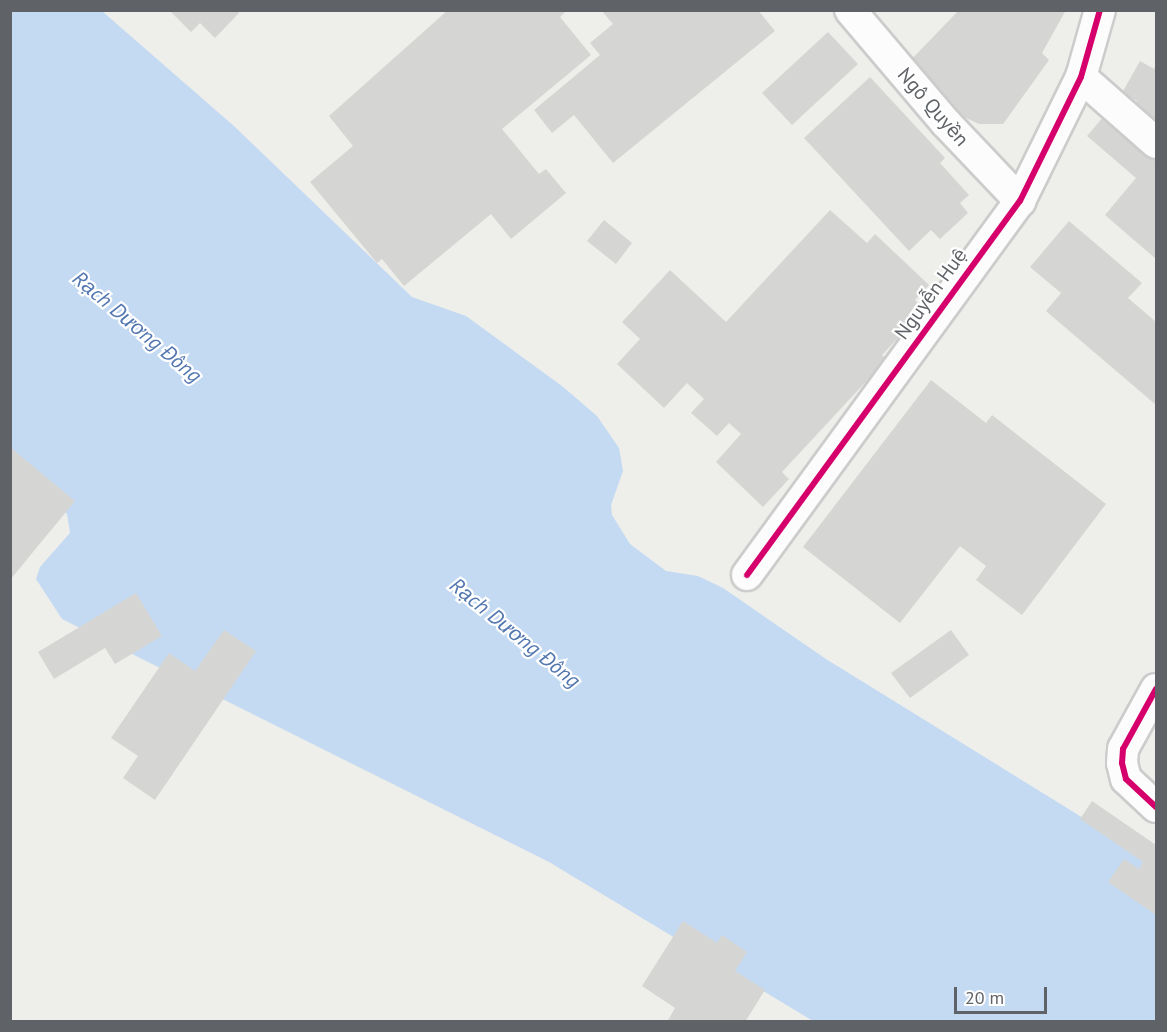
<!DOCTYPE html>
<html>
<head>
<meta charset="utf-8">
<style>
  body { margin:0 }
  #map { position:relative; width:1167px; height:1032px; overflow:hidden; background:#eeeeea; font-family:"PT Sans",sans-serif }
  div>[style] { position:absolute }
  [style*='--x'] { left:calc(var(--x)*1px); top:calc(var(--y)*1px); width:calc(var(--w)*1px); rotate:calc(var(--a)*1deg) }
  .water>* { inset:0; background:#c4daf2 }
  .building>* { inset:0; background:#d5d5d3 }
  .roads { filter:drop-shadow(2px 0 #cbcccb) drop-shadow(-2px 0 #cbcccb) drop-shadow(0 2px #cbcccb) drop-shadow(0 -2px #cbcccb) }
  .minor>* { height:30px; margin:-15px; padding:0 15px; transform-origin:15px; border-radius:15px; background:#fcfcfc }
  .cycleway>* { height:6px; margin:-3px; padding:0 3px; transform-origin:3px; border-radius:3px; background:#d6006c }
  span { translate:-50% -50%; white-space:nowrap; text-align:center; line-height:1.15; -webkit-text-stroke:4.5px #fff; paint-order:stroke }
  .street-label { font-size:20px; color:#5f6267 }
  .water-label { font-size:21px; color:#5377b0; font-style:italic }
  .frame { position:absolute; inset:0; border:12px solid #5f6267; pointer-events:none }
  .scale { position:absolute; left:954px; top:987px; width:93px; height:27px; box-sizing:border-box; border:3px solid #5f6267; border-top:0; padding-left:8px; font-size:18px; line-height:21px; white-space:nowrap; color:#5f6267; -webkit-text-stroke:4px #fff; paint-order:stroke }
</style>
</head>
<body>
<div id="map">
  <div class="water">
    <i style="clip-path:polygon(10px 11px,102px 11px,235px 127px,412px 297px,466px 316px,562px 386px,597px 416px,619px 448px,623px 471px,611px 505px,612px 515px,630px 544px,666px 571px,698px 576px,723px 588px,826px 659px,1156px 863px,1156px 1021px,813px 1021px,549px 862px,62px 619px,36px 579px,40px 567px,70px 533px,67px 514px,41px 486px,11px 471px)"></i>
  </div>
  <div class="building">
    <i style="clip-path:polygon(169px 10px,236px 10px,239px 13px,215px 38px,200px 23px,191px 32px)"></i>
    <i style="clip-path:polygon(448px 10px,567px 10px,560px 17px,591px 55px,502px 129px,539px 174px,546px 169px,566px 193px,511px 239px,491px 214px,404px 286px,382px 259px,377px 263px,310px 182px,353px 146px,329px 116px)"></i>
    <i style="clip-path:polygon(601px 10px,758px 10px,775px 31px,613px 163px,574px 115px,552px 133px,534px 110px,600px 55px,590px 43px,613px 24px)"></i>
    <i style="clip-path:polygon(959px 10px,1066px 10px,1042px 53px,1049px 60px,1003px 124px,979px 124px,964px 117px,908px 63px)"></i>
    <i style="clip-path:polygon(828px 32px,858px 64px,792px 125px,762px 93px)"></i>
    <i style="clip-path:polygon(1140px 61px,1154px 69px,1156px 64px,1156px 127px,1133px 108px,1137px 101px,1122px 93px)"></i>
    <i style="clip-path:polygon(870px 77px,945px 158px,940px 163px,969px 195px,960px 203px,968px 213px,940px 239px,931px 230px,909px 251px,804px 138px)"></i>
    <i style="clip-path:polygon(1109px 110px,1156px 150px,1156px 259px,1105px 215px,1136px 178px,1087px 136px)"></i>
    <i style="clip-path:polygon(830px 210px,867px 243px,875px 234px,929px 285px,915px 300px,925px 309px,882px 355px,887px 359px,782px 472px,789px 479px,763px 507px,716px 462px,741px 434px,729px 423px,717px 436px,691px 413px,704px 399px,687px 383px,664px 408px,617px 364px,640px 339px,622px 322px,670px 270px,726px 322px)"></i>
    <i style="clip-path:polygon(604px 220px,632px 243px,616px 264px,587px 241px)"></i>
    <i style="clip-path:polygon(1069px 221px,1142px 283px,1128px 298px,1156px 322px,1156px 405px,1046px 311px,1061px 293px,1030px 267px)"></i>
    <i style="clip-path:polygon(931px 380px,986px 423px,992px 415px,1106px 504px,1022px 615px,976px 580px,986px 566px,960px 546px,900px 623px,803px 547px)"></i>
    <i style="clip-path:polygon(10px 447px,75px 501px,10px 580px)"></i>
    <i style="clip-path:polygon(136px 593px,162px 636px,115px 664px,105px 648px,54px 679px,38px 652px)"></i>
    <i style="clip-path:polygon(224px 630px,256px 651px,155px 800px,123px 778px,138px 756px,111px 738px,169px 653px,195px 671px)"></i>
    <i style="clip-path:polygon(951px 630px,969px 655px,910px 698px,891px 673px)"></i>
    <i style="clip-path:polygon(1092px 801px,1156px 845px,1156px 915px,1108px 882px,1124px 859px,1139px 869px,1143px 862px,1080px 819px)"></i>
    <i style="clip-path:polygon(683px 921px,717px 943px,722px 935px,747px 952px,735px 971px,765px 990px,745px 1022px,667px 1022px,675px 1008px,642px 986px)"></i>
  </div>
  <div class="roads">
    <div class="minor">
      <i style="--x:850;--y:10;--w:148;--a:49.7"></i>
      <i style="--x:946;--y:123;--w:108;--a:46.5"></i>
      <i style="--x:1081;--y:77;--w:100;--a:41.3"></i>
      <i style="--x:747;--y:575;--w:463;--a:-53.9"></i>
      <i style="--x:1020;--y:201;--w:138;--a:-63.8"></i>
      <i style="--x:1081;--y:77;--w:70;--a:-74.2"></i>
      <i style="--x:1156;--y:689;--w:68;--a:118.8"></i>
      <i style="--x:1123;--y:749;--w:14;--a:94"></i>
      <i style="--x:1122;--y:763;--w:16;--a:76"></i>
      <i style="--x:1126;--y:779;--w:41;--a:43"></i>
    </div>
  </div>
  <div class="cycleway">
    <i style="--x:747;--y:575;--w:463;--a:-53.9"></i>
    <i style="--x:1020;--y:201;--w:138;--a:-63.8"></i>
    <i style="--x:1081;--y:77;--w:70;--a:-74.2"></i>
    <i style="--x:1156;--y:689;--w:68;--a:118.8"></i>
    <i style="--x:1123;--y:749;--w:14;--a:94"></i>
    <i style="--x:1122;--y:763;--w:16;--a:76"></i>
    <i style="--x:1126;--y:779;--w:41;--a:43"></i>
  </div>
  <div class="street-label">
    <span style="left:933px;top:107px;rotate:49deg">Ngô Quyền</span>
    <span style="left:931px;top:294px;rotate:-54deg">Nguyễn Huệ</span>
  </div>
  <div class="water-label">
    <span style="left:137px;top:327px;rotate:40deg">Rạch Dương Đông</span>
    <span style="left:515px;top:633px;rotate:39deg">Rạch Dương Đông</span>
  </div>
  <div class="frame"></div>
  <div class="scale">20 m</div>
</div>
</body>
</html>
